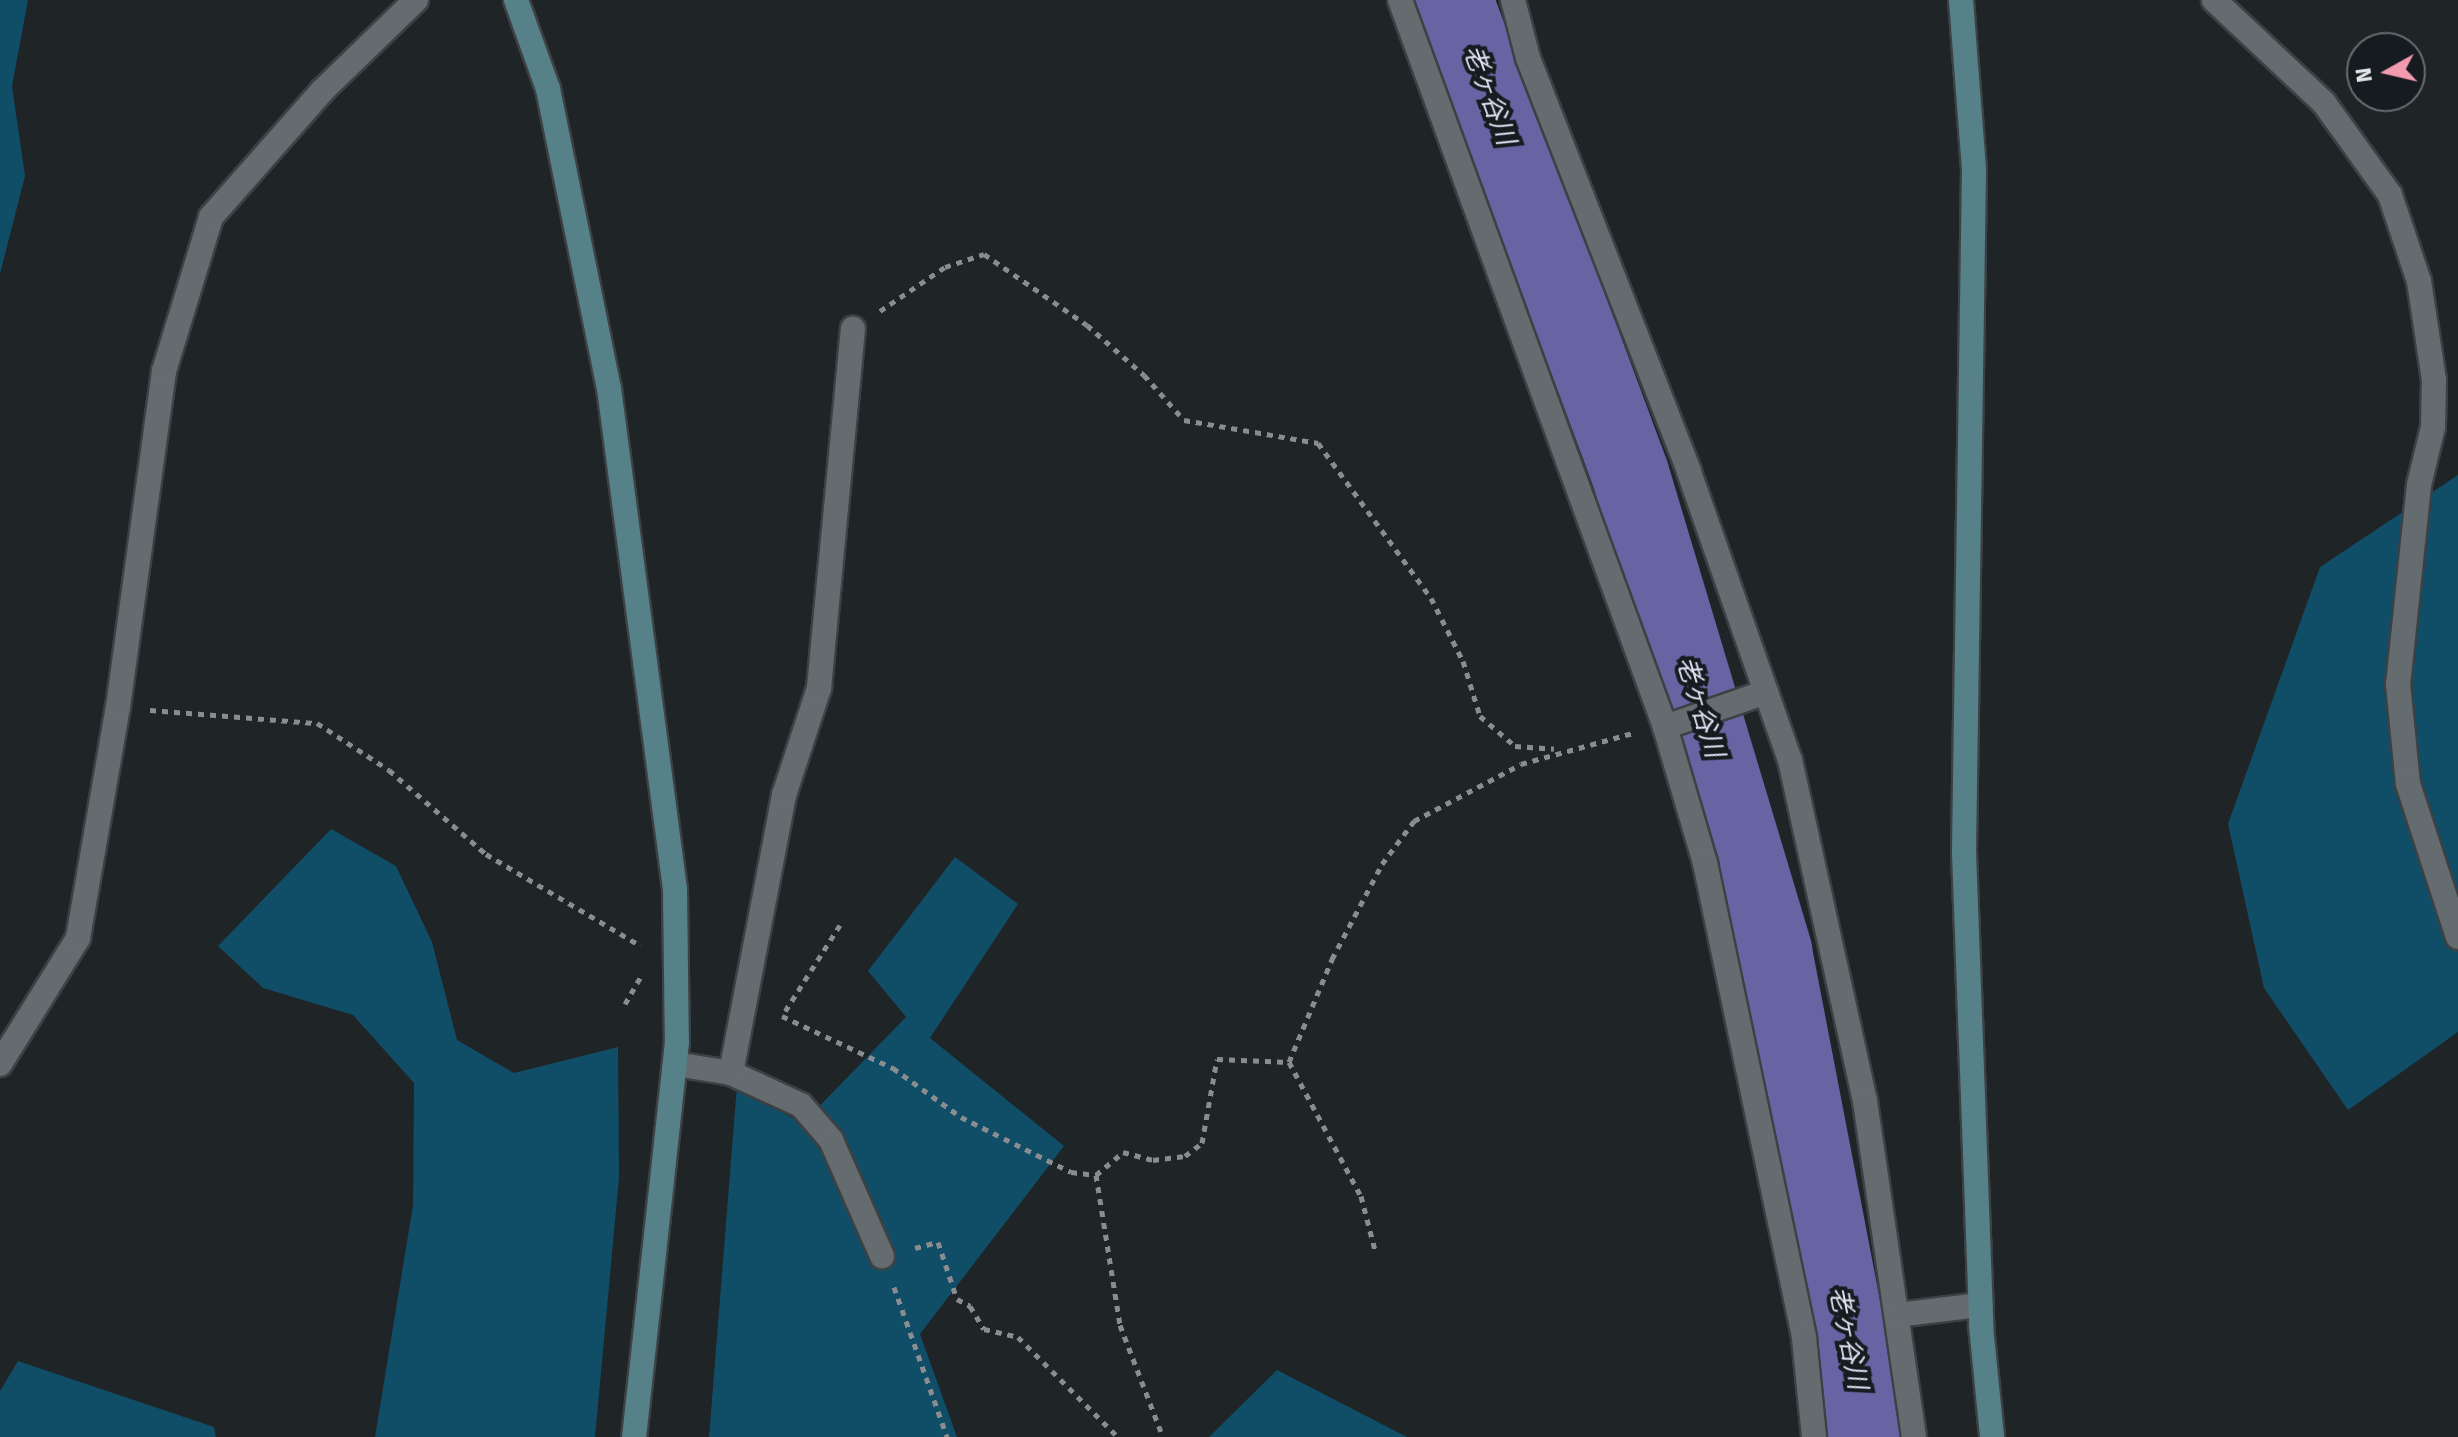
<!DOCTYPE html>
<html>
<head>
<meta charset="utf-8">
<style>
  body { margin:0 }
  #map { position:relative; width:2458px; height:1437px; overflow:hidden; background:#1f2427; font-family:"Fira Sans","Noto Sans JP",sans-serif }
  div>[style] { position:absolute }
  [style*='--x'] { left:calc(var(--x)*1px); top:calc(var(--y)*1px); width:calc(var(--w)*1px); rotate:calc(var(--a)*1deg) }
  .green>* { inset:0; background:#104d67 }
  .river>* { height:78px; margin:-39px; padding:0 39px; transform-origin:39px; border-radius:39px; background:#6764a3 }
  .path>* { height:5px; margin-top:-2.5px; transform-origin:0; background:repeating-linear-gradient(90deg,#898d90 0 6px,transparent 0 12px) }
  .roads { filter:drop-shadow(2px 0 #3c4144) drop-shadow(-2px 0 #3c4144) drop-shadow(0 2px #3c4144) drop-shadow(0 -2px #3c4144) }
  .street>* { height:24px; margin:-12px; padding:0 12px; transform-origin:12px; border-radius:12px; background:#656c70 }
  .secondary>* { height:24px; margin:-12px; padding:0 12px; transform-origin:12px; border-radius:12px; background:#568188 }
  span { translate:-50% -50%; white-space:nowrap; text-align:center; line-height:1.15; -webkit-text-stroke:8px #151b1e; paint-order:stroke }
  .water-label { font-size:26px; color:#dfe0f3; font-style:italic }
  .north { position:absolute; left:2346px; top:32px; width:80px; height:80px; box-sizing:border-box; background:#151b1e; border:2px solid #676c6f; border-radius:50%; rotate:262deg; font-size:22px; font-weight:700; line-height:32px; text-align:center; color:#e2e6e8 }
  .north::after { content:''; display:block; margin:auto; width:28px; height:36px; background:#f29aaf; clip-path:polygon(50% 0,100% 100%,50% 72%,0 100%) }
</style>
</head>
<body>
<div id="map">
  <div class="green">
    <i style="clip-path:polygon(0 0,28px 0,12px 86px,25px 176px,0 274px)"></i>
    <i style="clip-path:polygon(2458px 475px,2458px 1032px,2348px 1110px,2264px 988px,2228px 824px,2320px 567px)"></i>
    <i style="clip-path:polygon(331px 829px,396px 866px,432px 942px,457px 1040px,514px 1073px,618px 1047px,619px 1178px,595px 1437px,375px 1437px,413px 1205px,414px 1083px,353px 1015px,263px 988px,218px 946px)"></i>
    <i style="clip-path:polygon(955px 857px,1018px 904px,930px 1038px,1064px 1146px,920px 1334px,957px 1437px,709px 1437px,737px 1085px,802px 1124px,906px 1017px,868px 971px)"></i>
    <i style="clip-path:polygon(18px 1361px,214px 1427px,216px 1437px,0 1437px,0 1391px)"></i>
    <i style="clip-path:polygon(1277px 1370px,1407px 1437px,1209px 1437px)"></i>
  </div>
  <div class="river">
    <i style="--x:1454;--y:0;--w:505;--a:69.59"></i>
    <i style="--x:1630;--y:473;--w:499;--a:73.3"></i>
    <i style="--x:1773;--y:951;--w:495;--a:79.1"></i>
  </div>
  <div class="path">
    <i style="--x:880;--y:311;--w:78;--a:-34.1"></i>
    <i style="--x:945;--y:267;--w:41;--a:-18.4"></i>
    <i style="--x:984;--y:254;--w:125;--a:34.6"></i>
    <i style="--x:1087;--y:325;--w:76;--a:41.3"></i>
    <i style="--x:1144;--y:375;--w:60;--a:48.4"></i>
    <i style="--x:1184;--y:420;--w:136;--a:9.7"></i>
    <i style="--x:1318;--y:443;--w:192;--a:53.9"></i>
    <i style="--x:1431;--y:598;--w:71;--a:63.1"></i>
    <i style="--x:1463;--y:661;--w:58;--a:72.8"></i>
    <i style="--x:1480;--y:716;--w:46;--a:40.6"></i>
    <i style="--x:1515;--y:746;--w:39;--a:4"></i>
    <i style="--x:150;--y:710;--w:168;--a:4.5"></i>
    <i style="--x:317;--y:723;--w:86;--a:33.1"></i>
    <i style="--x:389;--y:770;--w:128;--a:40.9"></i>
    <i style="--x:486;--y:854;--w:180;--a:30.7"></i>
    <i style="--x:840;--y:925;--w:108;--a:122.5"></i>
    <i style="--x:782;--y:1016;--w:123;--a:25.1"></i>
    <i style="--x:893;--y:1068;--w:84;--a:35.8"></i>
    <i style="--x:961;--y:1117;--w:123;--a:26.6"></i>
    <i style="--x:1071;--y:1172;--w:25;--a:7"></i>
    <i style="--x:1096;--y:1175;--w:35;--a:-40"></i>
    <i style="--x:1123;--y:1152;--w:31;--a:15"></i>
    <i style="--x:1153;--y:1160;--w:32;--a:-7"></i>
    <i style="--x:1185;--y:1156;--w:21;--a:-37"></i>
    <i style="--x:1202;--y:1143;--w:85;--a:-79.9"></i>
    <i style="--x:1217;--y:1059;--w:72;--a:2.4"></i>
    <i style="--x:1289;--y:1062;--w:112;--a:-67.3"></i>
    <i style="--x:1332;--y:959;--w:107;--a:-62.2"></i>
    <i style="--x:1382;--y:864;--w:54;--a:-53.3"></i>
    <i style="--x:1414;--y:821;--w:121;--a:-28"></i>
    <i style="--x:1521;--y:764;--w:116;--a:-15.5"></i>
    <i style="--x:625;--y:1004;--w:34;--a:-60"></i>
    <i style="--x:1289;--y:1062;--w:152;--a:61.8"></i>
    <i style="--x:1361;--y:1196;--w:56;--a:75.5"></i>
    <i style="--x:1096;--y:1175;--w:152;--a:80.9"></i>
    <i style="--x:1120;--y:1325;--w:120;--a:69"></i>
    <i style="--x:915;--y:1248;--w:24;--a:-15"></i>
    <i style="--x:938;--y:1242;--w:60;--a:71.6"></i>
    <i style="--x:957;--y:1299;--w:15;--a:28"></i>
    <i style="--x:970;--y:1306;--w:27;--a:59"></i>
    <i style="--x:984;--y:1329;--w:35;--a:13"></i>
    <i style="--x:1018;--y:1337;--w:141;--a:45"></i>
    <i style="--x:894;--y:1287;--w:159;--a:70.5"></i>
  </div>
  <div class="roads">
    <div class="street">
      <i style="--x:1400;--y:0;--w:774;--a:69.97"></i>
      <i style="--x:1665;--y:727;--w:142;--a:73.6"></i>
      <i style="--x:1705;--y:863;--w:485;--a:78.2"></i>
      <i style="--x:1804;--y:1338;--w:100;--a:84.2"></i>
      <i style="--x:1513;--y:0;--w:60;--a:75.5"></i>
      <i style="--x:1528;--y:58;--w:444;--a:68.7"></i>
      <i style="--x:1689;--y:472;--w:305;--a:70.7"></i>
      <i style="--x:1790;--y:760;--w:349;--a:77.6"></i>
      <i style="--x:1865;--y:1101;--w:340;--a:81.7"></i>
      <i style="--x:2214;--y:0;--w:151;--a:43.1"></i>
      <i style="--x:2324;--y:103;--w:113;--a:54.3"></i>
      <i style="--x:2390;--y:195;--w:91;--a:71.4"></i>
      <i style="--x:2419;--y:281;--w:100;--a:81.4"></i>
      <i style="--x:2434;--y:380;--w:47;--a:91.2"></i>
      <i style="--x:2433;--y:427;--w:60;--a:103.6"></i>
      <i style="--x:2419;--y:485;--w:200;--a:96"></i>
      <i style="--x:2398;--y:684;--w:100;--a:84.3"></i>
      <i style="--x:2408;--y:784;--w:161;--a:71.9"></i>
      <i style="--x:1665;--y:727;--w:107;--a:-19.1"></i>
      <i style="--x:0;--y:1064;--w:148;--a:-58.2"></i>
      <i style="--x:78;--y:938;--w:234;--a:-80.2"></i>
      <i style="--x:118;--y:707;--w:339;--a:-82.2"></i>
      <i style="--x:164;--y:371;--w:161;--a:-73"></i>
      <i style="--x:211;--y:217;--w:168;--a:-48.6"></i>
      <i style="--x:322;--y:91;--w:131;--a:-44.1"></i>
      <i style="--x:675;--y:1064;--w:57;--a:9.1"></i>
      <i style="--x:731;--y:1073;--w:77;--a:24.6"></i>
      <i style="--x:801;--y:1105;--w:46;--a:49.4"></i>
      <i style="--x:831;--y:1140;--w:127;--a:66.3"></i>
      <i style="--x:731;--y:1073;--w:283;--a:-79.2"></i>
      <i style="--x:784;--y:795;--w:113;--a:-71.9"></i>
      <i style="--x:819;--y:688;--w:361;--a:-84.6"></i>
      <i style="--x:1898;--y:1315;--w:83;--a:-7"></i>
    </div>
    <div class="secondary">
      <i style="--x:516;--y:0;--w:95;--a:70.2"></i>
      <i style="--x:548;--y:89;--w:305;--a:78.5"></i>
      <i style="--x:609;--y:388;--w:505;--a:82.5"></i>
      <i style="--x:675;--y:889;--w:153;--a:89.3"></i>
      <i style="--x:677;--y:1042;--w:397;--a:96.2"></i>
      <i style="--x:1961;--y:0;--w:169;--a:85.6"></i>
      <i style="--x:1974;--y:169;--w:683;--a:90.84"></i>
      <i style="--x:1964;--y:852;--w:474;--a:87.9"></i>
      <i style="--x:1981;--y:1326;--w:112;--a:84.3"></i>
    </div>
  </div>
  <div class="water-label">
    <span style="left:1489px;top:95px;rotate:70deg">老ヶ谷川</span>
    <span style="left:1700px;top:707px;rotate:73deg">老ヶ谷川</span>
    <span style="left:1848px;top:1338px;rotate:79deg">老ヶ谷川</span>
  </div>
  <div class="north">N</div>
</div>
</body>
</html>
